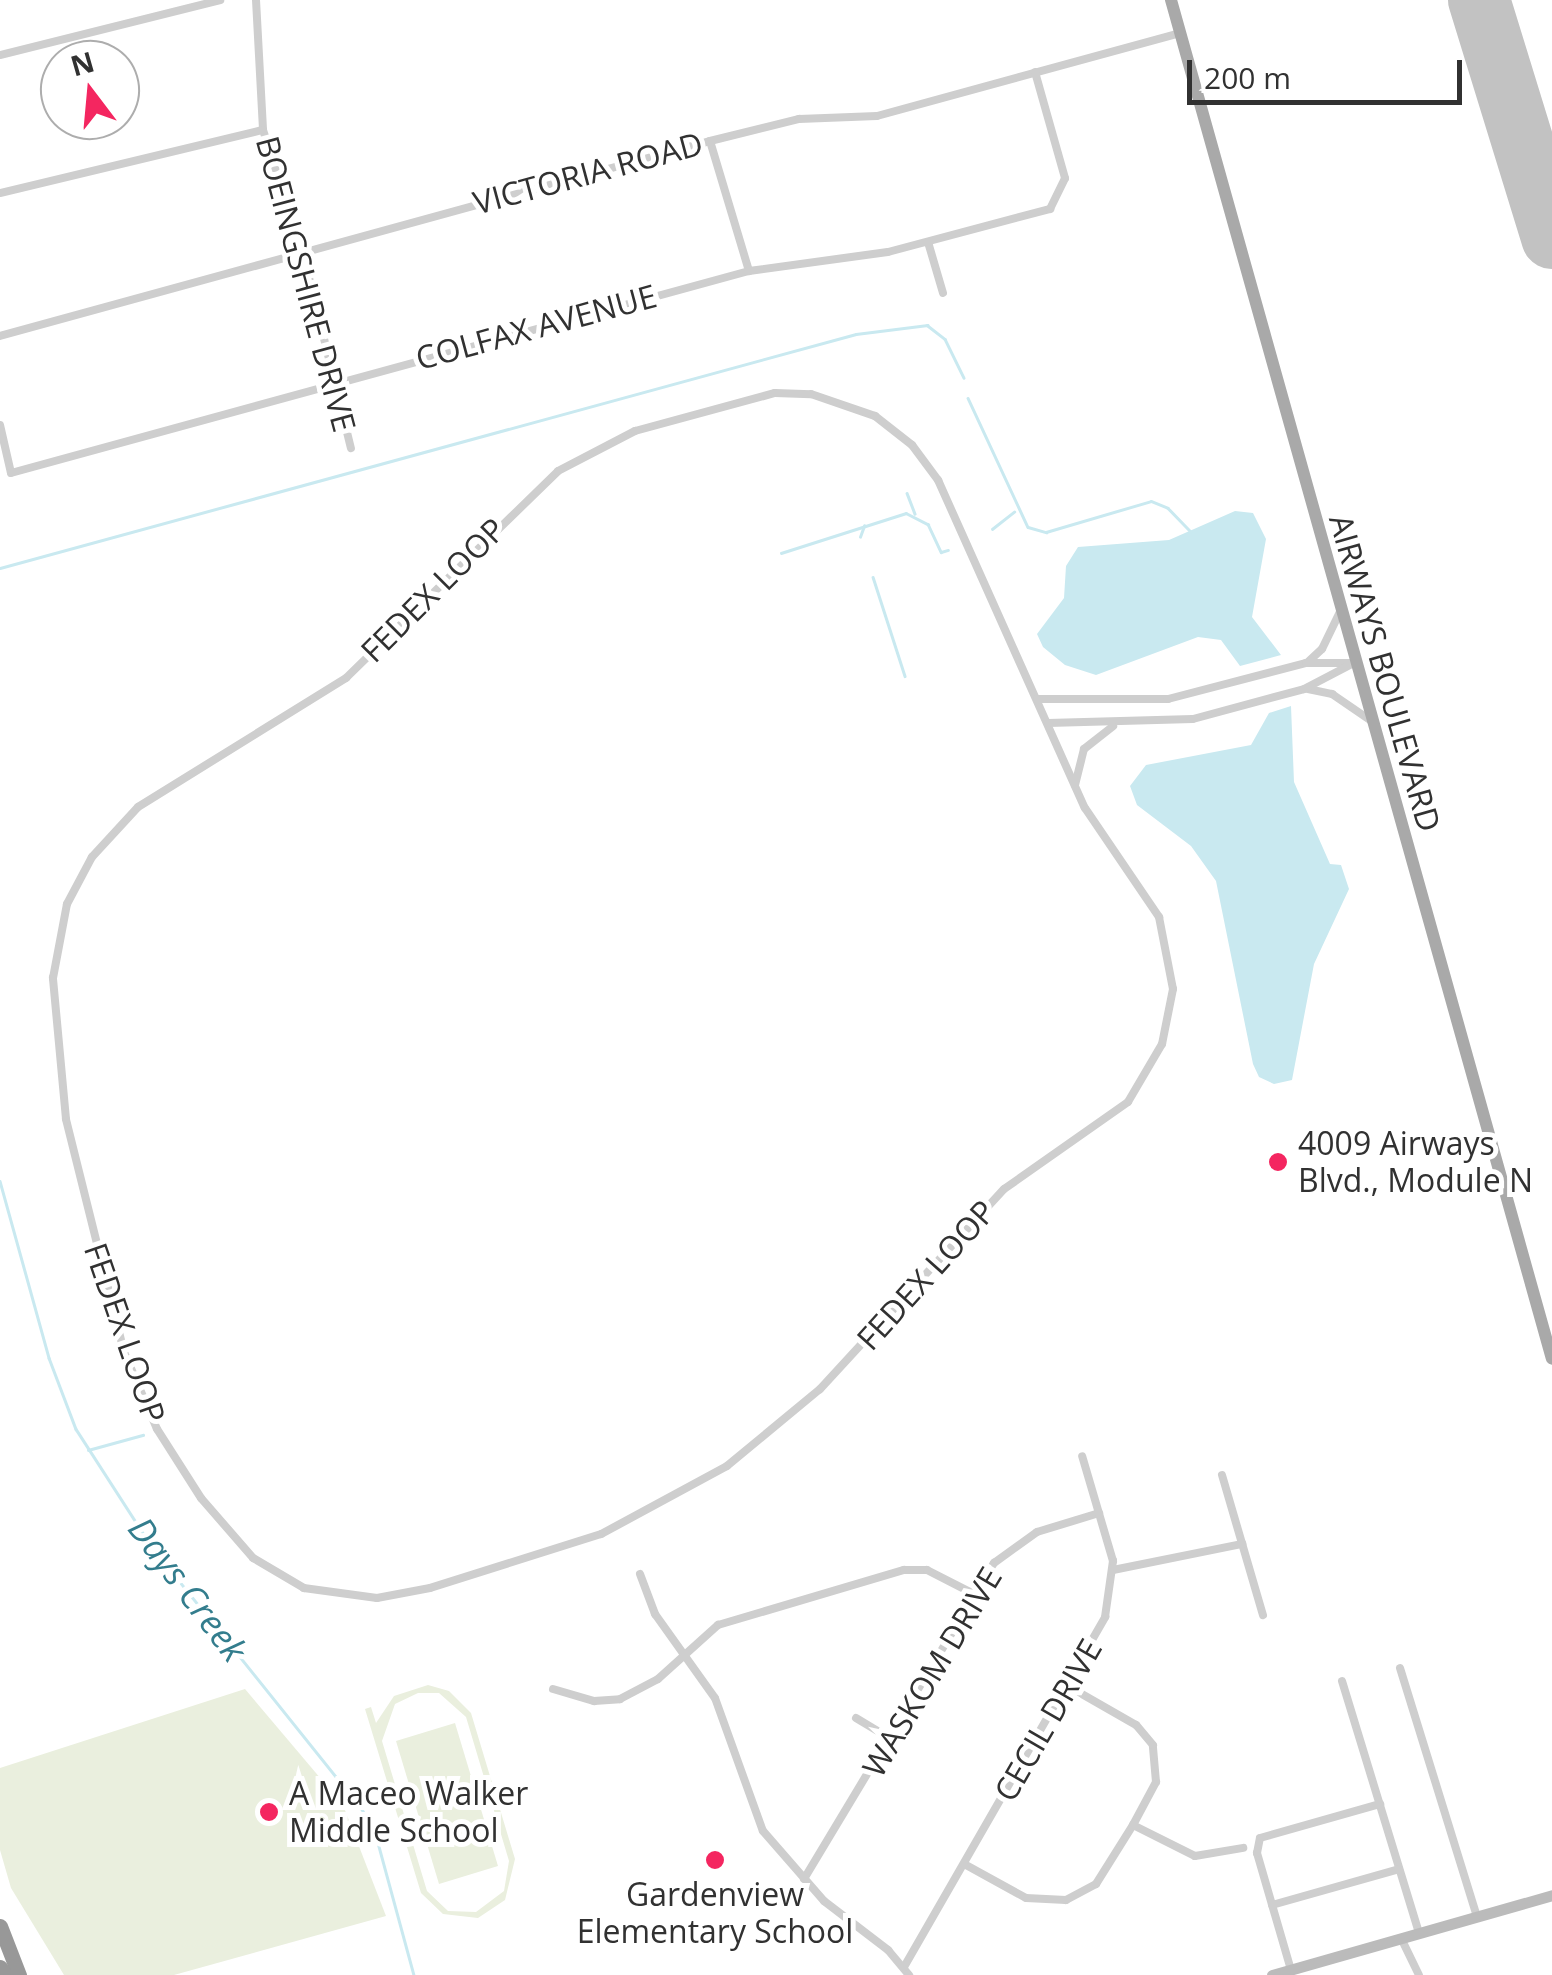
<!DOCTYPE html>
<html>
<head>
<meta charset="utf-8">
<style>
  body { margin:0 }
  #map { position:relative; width:1552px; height:1975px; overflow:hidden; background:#fff; font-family:"Open Sans",sans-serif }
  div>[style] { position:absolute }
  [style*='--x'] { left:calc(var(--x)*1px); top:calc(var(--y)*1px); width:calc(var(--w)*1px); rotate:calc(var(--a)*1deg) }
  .green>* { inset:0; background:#eaefde }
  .water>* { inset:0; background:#c9e9f0 }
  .stream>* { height:2.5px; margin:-1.25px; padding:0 1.25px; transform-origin:1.25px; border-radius:1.25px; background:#c9e9f0 }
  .runway>* { height:62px; margin:-31px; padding:0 31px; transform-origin:31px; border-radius:31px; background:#c2c2c2 }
  .street>* { height:8px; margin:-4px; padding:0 4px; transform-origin:4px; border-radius:4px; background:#cecece }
  .secondary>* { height:11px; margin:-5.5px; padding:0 5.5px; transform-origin:5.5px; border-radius:5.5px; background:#bbb }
  .primary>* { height:12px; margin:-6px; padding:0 6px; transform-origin:6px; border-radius:6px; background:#a9a9a9 }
  .highway>* { height:15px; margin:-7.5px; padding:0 7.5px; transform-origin:7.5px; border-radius:7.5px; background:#989898 }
  .dots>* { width:28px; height:28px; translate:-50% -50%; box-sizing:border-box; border:5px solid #fff; border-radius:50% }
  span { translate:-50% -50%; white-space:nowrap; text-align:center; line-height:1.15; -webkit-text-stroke:10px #fff; paint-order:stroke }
  .street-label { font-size:32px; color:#313131 }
  .poi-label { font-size:32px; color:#313131 }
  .left { translate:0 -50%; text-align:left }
  .water-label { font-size:35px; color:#337d8d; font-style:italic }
  .north { position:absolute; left:40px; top:40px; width:100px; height:100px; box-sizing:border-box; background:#fff; border:2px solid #adadad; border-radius:50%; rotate:344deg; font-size:28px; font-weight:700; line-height:40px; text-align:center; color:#313131 }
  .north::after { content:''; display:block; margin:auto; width:35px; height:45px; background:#f42660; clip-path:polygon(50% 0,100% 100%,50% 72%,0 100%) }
  .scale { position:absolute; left:1187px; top:60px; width:275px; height:45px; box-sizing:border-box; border:5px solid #313131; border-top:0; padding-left:12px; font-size:30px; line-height:35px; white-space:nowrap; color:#313131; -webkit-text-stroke:8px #fff; paint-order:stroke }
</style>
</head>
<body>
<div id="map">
  <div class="green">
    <i style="clip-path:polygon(evenodd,428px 1685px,449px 1691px,471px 1713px,515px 1859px,505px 1900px,478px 1918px,443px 1914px,421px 1893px,365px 1709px,371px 1707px,376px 1723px,394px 1696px,428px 1685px,439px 1693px,466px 1717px,509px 1861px,504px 1891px,476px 1912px,448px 1911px,427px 1891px,382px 1741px,395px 1704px,418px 1693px,439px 1693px)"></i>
    <i style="clip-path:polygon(245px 1689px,343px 1805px,386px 1916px,174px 1975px,64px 1975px,11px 1888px,0 1850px,0 1768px)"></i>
    <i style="clip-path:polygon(455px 1723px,498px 1866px,439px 1884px,396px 1741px)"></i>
  </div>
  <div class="water">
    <i style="clip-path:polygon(1235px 511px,1253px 513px,1266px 539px,1252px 617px,1281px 655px,1240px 666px,1221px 640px,1198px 637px,1096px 675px,1065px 665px,1043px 647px,1037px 634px,1064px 598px,1066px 566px,1078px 547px,1169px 540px)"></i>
    <i style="clip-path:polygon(1291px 706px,1294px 782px,1330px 864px,1341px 865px,1349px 889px,1314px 964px,1292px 1080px,1274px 1084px,1259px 1077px,1253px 1064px,1216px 881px,1191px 846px,1137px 805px,1130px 786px,1146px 765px,1251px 745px,1269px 713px)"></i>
  </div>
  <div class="stream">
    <i style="--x:968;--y:398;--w:142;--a:65.1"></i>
    <i style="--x:1028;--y:527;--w:19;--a:16"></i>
    <i style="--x:1046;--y:532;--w:109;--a:-16.4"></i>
    <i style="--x:1151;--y:501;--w:18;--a:22"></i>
    <i style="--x:1168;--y:508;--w:33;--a:46"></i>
    <i style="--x:907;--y:493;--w:22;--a:69"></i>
    <i style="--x:992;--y:529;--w:28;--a:-38"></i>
    <i style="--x:860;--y:537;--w:12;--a:-70"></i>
    <i style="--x:781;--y:553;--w:131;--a:-17.7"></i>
    <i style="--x:906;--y:513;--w:25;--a:27"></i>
    <i style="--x:928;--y:524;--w:31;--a:65"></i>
    <i style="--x:941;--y:552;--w:7;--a:-16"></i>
    <i style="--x:0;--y:568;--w:887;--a:-15.29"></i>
    <i style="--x:856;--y:334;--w:72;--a:-7.2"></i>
    <i style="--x:927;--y:325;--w:23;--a:38"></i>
    <i style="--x:945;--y:339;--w:43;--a:64"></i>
    <i style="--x:873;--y:577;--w:104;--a:72.1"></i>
    <i style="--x:0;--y:1181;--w:184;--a:74.5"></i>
    <i style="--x:49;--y:1358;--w:76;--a:69.2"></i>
    <i style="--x:76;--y:1429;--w:140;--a:57.2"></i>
    <i style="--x:152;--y:1547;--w:336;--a:51.3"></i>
    <i style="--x:362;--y:1809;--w:34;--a:63"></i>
    <i style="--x:377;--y:1839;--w:141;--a:74.8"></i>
    <i style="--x:88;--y:1450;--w:57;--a:-15.3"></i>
  </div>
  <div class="runway">
    <i style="--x:1479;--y:0;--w:249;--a:72.9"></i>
  </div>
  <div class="street">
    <i style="--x:256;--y:0;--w:130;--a:86.9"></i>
    <i style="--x:263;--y:130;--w:125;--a:71.9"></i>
    <i style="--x:302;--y:249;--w:205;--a:76.2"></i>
    <i style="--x:0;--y:55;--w:227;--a:-14"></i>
    <i style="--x:710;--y:141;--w:136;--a:73.3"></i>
    <i style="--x:0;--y:193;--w:270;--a:-13.5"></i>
    <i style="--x:928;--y:242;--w:53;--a:73.6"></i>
    <i style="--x:0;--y:336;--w:736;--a:-15.36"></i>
    <i style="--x:710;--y:141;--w:92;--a:-13.9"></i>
    <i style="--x:799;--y:119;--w:78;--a:-2.2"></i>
    <i style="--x:877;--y:116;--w:314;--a:-15.3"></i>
    <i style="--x:775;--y:393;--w:36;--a:2"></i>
    <i style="--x:811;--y:394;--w:68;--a:19"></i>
    <i style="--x:875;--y:416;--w:47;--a:38.1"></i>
    <i style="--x:912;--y:445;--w:44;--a:53.4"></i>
    <i style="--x:938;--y:480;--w:359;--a:65.9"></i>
    <i style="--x:1085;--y:808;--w:132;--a:55.8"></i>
    <i style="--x:1159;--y:917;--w:73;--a:79"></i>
    <i style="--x:1173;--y:989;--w:56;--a:101.3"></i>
    <i style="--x:1162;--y:1044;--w:67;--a:120.4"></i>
    <i style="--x:1128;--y:1102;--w:151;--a:144.9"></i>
    <i style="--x:1004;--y:1189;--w:272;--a:132.6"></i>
    <i style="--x:820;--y:1389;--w:121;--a:140.4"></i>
    <i style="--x:727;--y:1466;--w:143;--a:151.6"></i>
    <i style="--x:601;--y:1534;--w:179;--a:162.5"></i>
    <i style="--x:430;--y:1588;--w:54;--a:169.3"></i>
    <i style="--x:377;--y:1598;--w:74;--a:-172.2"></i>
    <i style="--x:304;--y:1588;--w:59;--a:-149.5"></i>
    <i style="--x:253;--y:1558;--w:79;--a:-130.9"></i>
    <i style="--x:201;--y:1498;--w:82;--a:-122.5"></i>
    <i style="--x:157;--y:1429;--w:84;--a:-113.2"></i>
    <i style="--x:124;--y:1352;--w:240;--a:-104"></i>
    <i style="--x:66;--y:1119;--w:142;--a:-95.3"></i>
    <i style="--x:53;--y:978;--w:75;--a:-79.3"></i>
    <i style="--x:67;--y:904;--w:53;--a:-62"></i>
    <i style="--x:92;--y:857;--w:68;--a:-47.4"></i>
    <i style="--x:138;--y:807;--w:245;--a:-31.8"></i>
    <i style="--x:346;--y:678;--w:296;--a:-44.3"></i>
    <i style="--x:558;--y:471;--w:87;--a:-27.5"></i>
    <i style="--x:635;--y:431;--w:145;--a:-15.2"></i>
    <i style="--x:0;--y:425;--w:49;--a:77.1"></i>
    <i style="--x:11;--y:473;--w:765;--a:-15.31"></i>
    <i style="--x:749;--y:271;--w:140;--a:-7.8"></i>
    <i style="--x:888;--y:252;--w:168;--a:-14.9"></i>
    <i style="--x:1050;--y:209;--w:34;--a:-64"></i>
    <i style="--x:1065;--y:178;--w:110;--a:-105.8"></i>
    <i style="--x:1308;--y:662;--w:19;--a:-43"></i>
    <i style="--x:1322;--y:649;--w:41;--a:-64.1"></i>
    <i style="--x:1308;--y:689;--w:25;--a:12"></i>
    <i style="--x:1332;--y:694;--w:46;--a:34.4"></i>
    <i style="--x:1037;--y:699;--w:131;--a:0"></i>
    <i style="--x:1168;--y:699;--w:143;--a:-14.6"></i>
    <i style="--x:1306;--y:663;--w:48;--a:0"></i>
    <i style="--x:1048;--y:723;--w:145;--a:-1.6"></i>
    <i style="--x:1193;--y:719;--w:115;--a:-15.1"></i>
    <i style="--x:1304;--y:689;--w:54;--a:-27.5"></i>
    <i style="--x:1075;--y:785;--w:37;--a:-76"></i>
    <i style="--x:1084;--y:749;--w:37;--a:-38"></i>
    <i style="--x:1222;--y:1475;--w:146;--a:73.7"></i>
    <i style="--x:1113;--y:1570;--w:132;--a:-11.4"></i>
    <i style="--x:640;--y:1574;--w:43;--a:69.4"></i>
    <i style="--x:655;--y:1614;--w:103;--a:54.5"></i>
    <i style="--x:715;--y:1698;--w:141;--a:70.2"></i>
    <i style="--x:763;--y:1831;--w:93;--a:48.9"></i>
    <i style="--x:824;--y:1901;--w:81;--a:37.4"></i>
    <i style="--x:888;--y:1950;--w:33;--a:50"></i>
    <i style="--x:1400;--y:1668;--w:260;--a:72.8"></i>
    <i style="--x:1342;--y:1681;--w:264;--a:73"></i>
    <i style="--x:553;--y:1689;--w:43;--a:16.3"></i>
    <i style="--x:594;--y:1701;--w:26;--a:-4"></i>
    <i style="--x:620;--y:1699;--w:43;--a:-27.8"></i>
    <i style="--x:658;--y:1679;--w:81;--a:-42"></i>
    <i style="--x:718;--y:1625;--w:194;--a:-16.5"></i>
    <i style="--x:904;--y:1570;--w:23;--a:0"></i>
    <i style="--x:927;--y:1570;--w:53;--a:27.1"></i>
    <i style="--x:856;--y:1718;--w:41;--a:31"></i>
    <i style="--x:1133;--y:1825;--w:69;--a:26.6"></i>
    <i style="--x:1195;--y:1856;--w:49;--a:-9.5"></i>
    <i style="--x:966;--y:1865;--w:68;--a:28.8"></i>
    <i style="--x:1026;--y:1898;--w:40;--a:2.9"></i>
    <i style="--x:1066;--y:1900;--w:34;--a:-28"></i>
    <i style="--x:1096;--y:1884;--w:70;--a:-57.9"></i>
    <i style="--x:1133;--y:1825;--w:49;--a:-61.9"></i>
    <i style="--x:1156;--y:1782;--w:37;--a:-95"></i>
    <i style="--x:1153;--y:1745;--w:26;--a:-130"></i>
    <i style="--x:1136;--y:1725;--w:78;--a:-150.2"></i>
    <i style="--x:804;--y:1879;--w:369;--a:-59"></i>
    <i style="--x:994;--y:1563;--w:53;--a:-35.8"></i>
    <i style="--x:1037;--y:1532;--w:65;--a:-17"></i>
    <i style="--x:1272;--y:1905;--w:132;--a:-15.8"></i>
    <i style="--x:1401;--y:1938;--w:41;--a:64.1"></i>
    <i style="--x:904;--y:1967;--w:404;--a:-60.1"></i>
    <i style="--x:1105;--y:1617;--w:57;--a:-81.9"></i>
    <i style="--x:1113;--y:1561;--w:109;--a:-106.4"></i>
    <i style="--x:1291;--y:1970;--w:122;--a:-106.2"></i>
    <i style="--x:1257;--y:1853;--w:15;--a:-79"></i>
    <i style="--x:1260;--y:1838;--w:125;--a:-15.8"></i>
  </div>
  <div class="secondary">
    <i style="--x:1272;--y:1975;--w:291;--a:-15.9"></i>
  </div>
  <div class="primary">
    <i style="--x:1171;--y:0;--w:1411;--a:74.34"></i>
  </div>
  <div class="highway">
    <i style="--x:0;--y:1926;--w:53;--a:68.8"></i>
    <i style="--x:0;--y:1967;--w:9;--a:58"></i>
  </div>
  <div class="dots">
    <i style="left:1278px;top:1162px;background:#f42660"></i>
    <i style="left:269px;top:1812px;background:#f42660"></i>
    <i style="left:715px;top:1860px;background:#f42660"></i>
  </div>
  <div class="street-label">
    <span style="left:588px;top:173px;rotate:-15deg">VICTORIA ROAD</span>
    <span style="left:306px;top:284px;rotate:75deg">BOEINGSHIRE DRIVE</span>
    <span style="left:536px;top:327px;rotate:-15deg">COLFAX AVENUE</span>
    <span style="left:433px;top:590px;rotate:-45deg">FEDEX LOOP</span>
    <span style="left:1385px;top:673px;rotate:74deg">AIRWAYS BOULEVARD</span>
    <span style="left:926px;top:1275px;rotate:-48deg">FEDEX LOOP</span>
    <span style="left:125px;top:1333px;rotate:71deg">FEDEX LOOP</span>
    <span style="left:932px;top:1672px;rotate:-59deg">WASKOM DRIVE</span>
    <span style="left:1048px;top:1720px;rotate:-60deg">CECIL DRIVE</span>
  </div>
  <div class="poi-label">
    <span class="left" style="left:1298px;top:1162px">4009 Airways<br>Blvd., Module N</span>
    <span class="left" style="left:289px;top:1812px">A Maceo Walker<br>Middle School</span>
    <span style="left:715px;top:1913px">Gardenview<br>Elementary School</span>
  </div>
  <div class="water-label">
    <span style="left:188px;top:1589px;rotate:53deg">Days Creek</span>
  </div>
  <div class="north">N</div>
  <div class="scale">200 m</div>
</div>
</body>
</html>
